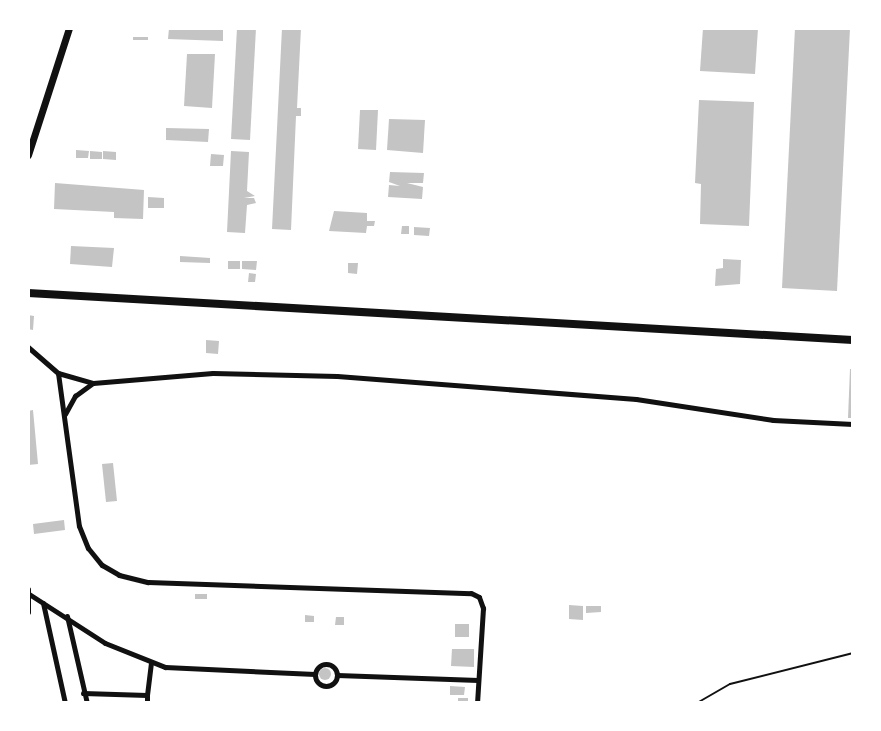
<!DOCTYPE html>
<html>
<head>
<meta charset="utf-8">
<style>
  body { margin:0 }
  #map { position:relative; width:881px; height:731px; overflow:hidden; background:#fff; font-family:Montserrat,sans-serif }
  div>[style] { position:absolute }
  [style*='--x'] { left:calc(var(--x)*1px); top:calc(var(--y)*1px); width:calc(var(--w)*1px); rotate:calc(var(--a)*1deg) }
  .building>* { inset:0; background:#c4c4c4 }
  .round { border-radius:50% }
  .path>* { height:2px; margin:-1px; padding:0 1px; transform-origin:1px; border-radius:1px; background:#111 }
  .minor>* { height:5px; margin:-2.5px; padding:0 2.5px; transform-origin:2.5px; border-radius:2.5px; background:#111 }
  .minor>.ring { margin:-2.5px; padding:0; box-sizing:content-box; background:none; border:5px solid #111; border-radius:50% }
  .secondary>* { height:7px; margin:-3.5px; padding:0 3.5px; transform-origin:3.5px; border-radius:3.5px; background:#111 }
  .primary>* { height:8px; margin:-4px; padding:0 4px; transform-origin:4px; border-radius:4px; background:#111 }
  span { translate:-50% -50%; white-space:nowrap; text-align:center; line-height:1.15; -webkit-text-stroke:6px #fff; paint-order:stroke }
  .frame { position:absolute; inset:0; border:30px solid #fff; pointer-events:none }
</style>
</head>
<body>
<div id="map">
  <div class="building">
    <i style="clip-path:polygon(169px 28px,223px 28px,223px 41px,168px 39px)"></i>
    <i style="clip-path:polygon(237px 28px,256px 28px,250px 140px,231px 139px)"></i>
    <i style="clip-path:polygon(282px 28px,301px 28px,297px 108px,301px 108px,301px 116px,296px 116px,291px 230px,272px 229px)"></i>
    <i style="clip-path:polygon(703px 28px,758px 28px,755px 74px,700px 71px)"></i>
    <i style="clip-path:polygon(795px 28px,850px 28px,837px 291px,782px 288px)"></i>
    <i style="clip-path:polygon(133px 37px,148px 37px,148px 40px,133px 40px)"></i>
    <i style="clip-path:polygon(187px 54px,215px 54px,212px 108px,184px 106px)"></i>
    <i style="clip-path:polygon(699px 100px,754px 102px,749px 226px,700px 224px,701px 184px,695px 183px)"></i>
    <i style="clip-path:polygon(360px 110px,378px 110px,376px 150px,358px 149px)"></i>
    <i style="clip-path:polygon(389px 119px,425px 120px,423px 153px,387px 150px)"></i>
    <i style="clip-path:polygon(166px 128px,209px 129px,208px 142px,166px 140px)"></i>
    <i style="clip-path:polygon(76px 150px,89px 151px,88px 158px,76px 158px)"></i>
    <i style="clip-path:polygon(90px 151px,102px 152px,102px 159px,90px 159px)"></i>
    <i style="clip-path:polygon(103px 151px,116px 152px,116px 160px,103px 159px)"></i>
    <i style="clip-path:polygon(231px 151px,249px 152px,247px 191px,255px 196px,244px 198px,254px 198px,256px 203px,247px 205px,245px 233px,227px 232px)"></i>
    <i style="clip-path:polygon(211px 154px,224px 155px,223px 166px,210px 166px)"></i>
    <i style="clip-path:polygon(390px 172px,424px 173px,423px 183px,407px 183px,423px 187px,422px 199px,388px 197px,389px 185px,400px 186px,389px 182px)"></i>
    <i style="clip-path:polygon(55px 183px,144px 190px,143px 219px,114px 218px,114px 212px,54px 209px)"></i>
    <i style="clip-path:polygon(148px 197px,164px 198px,164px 208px,148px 208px)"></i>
    <i style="clip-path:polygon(334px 211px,367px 213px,367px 221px,375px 221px,374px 226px,367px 226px,366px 233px,329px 231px)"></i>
    <i style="clip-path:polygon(402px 226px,409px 226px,409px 234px,401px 234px)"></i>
    <i style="clip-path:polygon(414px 227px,430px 228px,429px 236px,414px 235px)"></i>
    <i style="clip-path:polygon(71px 246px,114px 248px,112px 267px,70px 264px)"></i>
    <i style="clip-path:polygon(180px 256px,210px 258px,210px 263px,180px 262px)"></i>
    <i style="clip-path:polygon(723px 259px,741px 260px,740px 284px,715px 286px,716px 269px,723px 268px)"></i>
    <i style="clip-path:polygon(228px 261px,240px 261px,240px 269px,228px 269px)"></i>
    <i style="clip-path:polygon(242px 261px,257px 261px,256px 270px,242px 269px)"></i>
    <i style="clip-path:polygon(348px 263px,358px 263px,357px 274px,348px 273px)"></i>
    <i style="clip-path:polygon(249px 273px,256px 274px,255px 282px,248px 282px)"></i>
    <i style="clip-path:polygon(28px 315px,34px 316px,33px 330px,28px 329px)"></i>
    <i style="clip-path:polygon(206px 340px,219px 341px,218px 354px,206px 353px)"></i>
    <i style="clip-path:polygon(850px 369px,853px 369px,853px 418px,848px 418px)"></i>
    <i style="clip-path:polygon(33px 410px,38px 464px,28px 465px,28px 411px)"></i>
    <i style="clip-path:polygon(113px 463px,117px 501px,106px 502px,102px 464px)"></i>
    <i style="clip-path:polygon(64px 520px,65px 530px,34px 534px,33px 524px)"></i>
    <i style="clip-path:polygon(195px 594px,207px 594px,207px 599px,195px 599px)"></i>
    <i style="clip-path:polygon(569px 605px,583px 606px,583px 620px,569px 619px)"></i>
    <i style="clip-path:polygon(586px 606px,601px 606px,601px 612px,586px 613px)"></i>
    <i style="clip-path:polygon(305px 615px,314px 616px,314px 622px,305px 622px)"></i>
    <i style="clip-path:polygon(336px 617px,344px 617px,344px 625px,335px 625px)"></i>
    <i style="clip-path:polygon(455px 624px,469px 624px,469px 637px,455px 637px)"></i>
    <i style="clip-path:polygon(452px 649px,474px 649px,474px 667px,451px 666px)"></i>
    <i class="round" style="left:319px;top:668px;width:12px;height:12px"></i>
    <i style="clip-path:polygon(450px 686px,465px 687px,464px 695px,450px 695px)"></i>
    <i style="clip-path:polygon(458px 698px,468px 698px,468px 703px,458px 703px)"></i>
  </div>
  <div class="path">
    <i style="--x:697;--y:703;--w:38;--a:-30"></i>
    <i style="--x:730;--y:684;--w:127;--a:-14.1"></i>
  </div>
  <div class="minor">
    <i style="--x:28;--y:347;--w:40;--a:41"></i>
    <i style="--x:58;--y:373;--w:36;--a:16"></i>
    <i style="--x:93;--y:383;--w:120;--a:-4.8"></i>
    <i style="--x:213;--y:373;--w:124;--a:1.4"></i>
    <i style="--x:337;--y:376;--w:300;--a:4.4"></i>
    <i style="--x:636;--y:399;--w:139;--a:8.7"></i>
    <i style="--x:773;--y:420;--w:80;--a:2.9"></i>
    <i style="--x:58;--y:373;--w:154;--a:82.2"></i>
    <i style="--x:79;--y:526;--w:24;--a:68"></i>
    <i style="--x:88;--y:548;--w:22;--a:51"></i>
    <i style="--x:102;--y:565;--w:20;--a:30"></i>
    <i style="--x:119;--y:575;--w:30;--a:14"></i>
    <i style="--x:148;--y:582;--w:323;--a:2"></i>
    <i style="--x:471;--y:593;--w:9;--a:27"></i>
    <i style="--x:479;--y:597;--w:12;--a:70"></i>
    <i style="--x:483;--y:608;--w:95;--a:93.6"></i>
    <i style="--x:65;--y:414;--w:21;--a:-61"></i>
    <i style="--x:75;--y:396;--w:22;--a:-36"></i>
    <i style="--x:28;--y:589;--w:23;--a:90"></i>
    <i style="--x:29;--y:594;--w:90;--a:32.8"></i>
    <i style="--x:105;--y:643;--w:65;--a:21.8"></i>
    <i style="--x:165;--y:667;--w:150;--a:2.7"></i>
    <i style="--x:43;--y:603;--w:102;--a:77.6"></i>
    <i style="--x:67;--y:616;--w:89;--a:77.1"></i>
    <i class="ring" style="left:315px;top:664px;width:17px;height:17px"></i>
    <i style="--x:337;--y:675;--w:141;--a:2"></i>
    <i style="--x:83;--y:693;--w:64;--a:1.8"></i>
    <i style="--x:147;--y:695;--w:8;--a:90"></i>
    <i style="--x:147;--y:695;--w:32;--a:-83"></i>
  </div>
  <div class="secondary">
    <i style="--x:28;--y:155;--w:133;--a:-72.1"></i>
  </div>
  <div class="primary">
    <i style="--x:28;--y:293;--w:826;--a:3.26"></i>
  </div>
  <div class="frame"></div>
</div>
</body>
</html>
